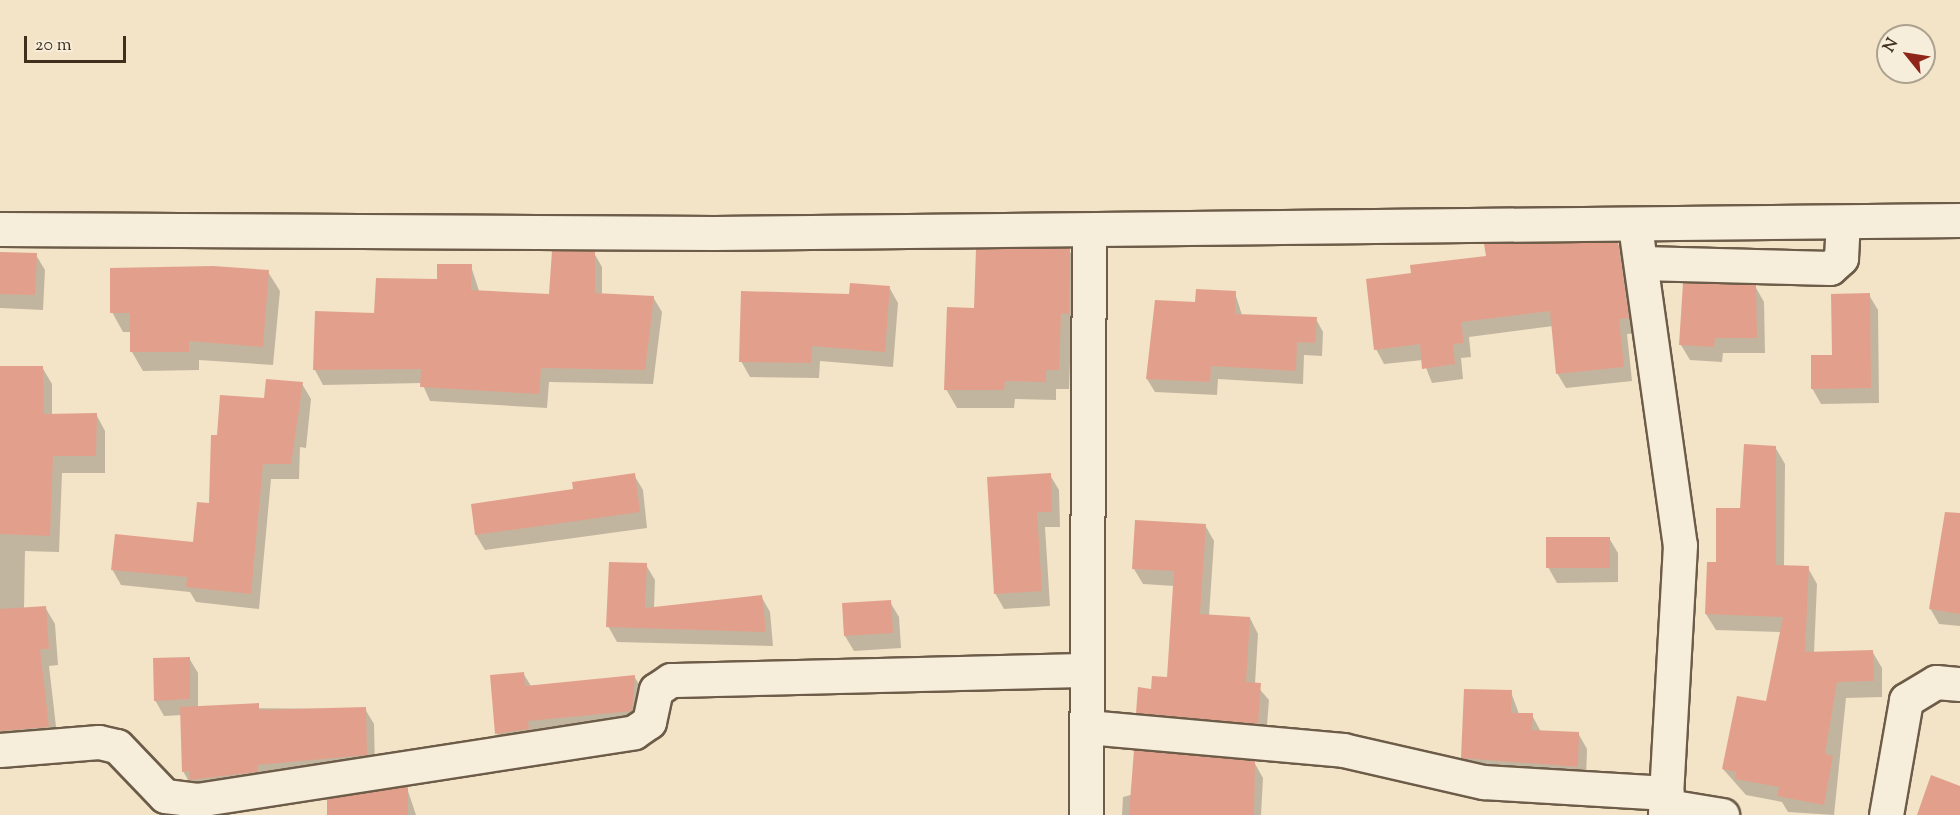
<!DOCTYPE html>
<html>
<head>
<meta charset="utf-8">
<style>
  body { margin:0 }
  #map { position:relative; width:1960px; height:815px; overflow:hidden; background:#f3e3c7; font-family:"Sorts Mill Goudy",serif }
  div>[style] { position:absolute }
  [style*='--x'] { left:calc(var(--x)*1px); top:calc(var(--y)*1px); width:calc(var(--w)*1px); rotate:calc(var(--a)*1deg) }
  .shadow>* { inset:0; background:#0003 }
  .building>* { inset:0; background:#e2a08c }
  .roads { filter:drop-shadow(2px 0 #6c5c48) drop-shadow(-2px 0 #6c5c48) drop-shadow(0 2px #6c5c48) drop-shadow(0 -2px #6c5c48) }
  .minor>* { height:33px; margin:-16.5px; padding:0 16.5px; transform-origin:16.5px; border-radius:16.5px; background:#f7eddb }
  span { translate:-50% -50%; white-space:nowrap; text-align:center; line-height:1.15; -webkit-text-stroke:4.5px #f7eddb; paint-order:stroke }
  .north { position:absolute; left:1876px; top:24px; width:60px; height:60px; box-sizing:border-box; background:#f7eddb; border:2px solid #ada18f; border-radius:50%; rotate:300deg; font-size:16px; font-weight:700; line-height:24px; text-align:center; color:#3f2f1d }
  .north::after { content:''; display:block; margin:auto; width:21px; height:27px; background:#8f2418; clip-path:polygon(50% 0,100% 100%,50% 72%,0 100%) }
  .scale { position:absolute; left:24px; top:36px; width:102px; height:27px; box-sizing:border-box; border:3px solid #3f2f1d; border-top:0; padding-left:8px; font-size:18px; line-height:21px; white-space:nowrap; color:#3f2f1d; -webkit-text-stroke:4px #f7eddb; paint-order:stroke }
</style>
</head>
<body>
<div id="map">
  <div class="shadow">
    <i style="clip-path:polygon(1618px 244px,1626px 259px,1637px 333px,1627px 334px,1632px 381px,1566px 388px,1557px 373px,1553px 326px,1469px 337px,1471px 357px,1461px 358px,1463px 379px,1432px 383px,1423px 360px,1384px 364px,1376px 349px)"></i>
    <i style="clip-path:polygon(1069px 250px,1080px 269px,1079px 332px,1071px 332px,1069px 389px,1056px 389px,1056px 400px,1015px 399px,1014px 408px,957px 408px,946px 389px,975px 310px)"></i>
    <i style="clip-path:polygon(0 253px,36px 255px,45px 270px,43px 310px,0 308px)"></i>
    <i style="clip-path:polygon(594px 253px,602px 267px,602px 295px,653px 297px,662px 312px,653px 384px,549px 382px,547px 408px,430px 401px,422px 383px,323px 385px,315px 370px,317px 313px,376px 314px,471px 266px,479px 291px,554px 295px)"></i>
    <i style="clip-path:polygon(268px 272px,280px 291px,273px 365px,199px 360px,199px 370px,143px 371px,132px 352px,132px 332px,123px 332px,112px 312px)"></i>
    <i style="clip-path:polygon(1755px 286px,1764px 302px,1765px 353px,1723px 353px,1722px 362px,1690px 360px,1681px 345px)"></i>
    <i style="clip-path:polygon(889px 287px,898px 303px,893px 367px,820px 361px,819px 378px,750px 377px,741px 361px)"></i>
    <i style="clip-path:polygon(1235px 293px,1242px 315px,1316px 319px,1323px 332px,1322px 356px,1304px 355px,1303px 384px,1218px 379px,1217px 395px,1155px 392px,1147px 379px,1196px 304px)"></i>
    <i style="clip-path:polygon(1869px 295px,1878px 310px,1879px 403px,1821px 404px,1812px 388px)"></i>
    <i style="clip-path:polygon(0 367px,42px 367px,52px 384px,52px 415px,96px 414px,105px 431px,105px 473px,62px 473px,59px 552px,25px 551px,24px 609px,45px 607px,55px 624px,58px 665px,49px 666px,58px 744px,0 754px)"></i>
    <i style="clip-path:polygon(302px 384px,311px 399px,306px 448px,300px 447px,299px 479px,271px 479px,259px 609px,196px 602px,190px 592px,121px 585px,112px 569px,195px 543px,211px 505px,218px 436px,266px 399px)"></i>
    <i style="clip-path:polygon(1775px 447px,1785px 464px,1784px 567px,1808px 568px,1817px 584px,1814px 653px,1872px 651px,1882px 668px,1882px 697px,1846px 698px,1834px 815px,1788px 812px,1782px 802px,1746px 795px,1723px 769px,1768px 703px,1782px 632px,1716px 630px,1706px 614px,1718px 564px)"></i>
    <i style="clip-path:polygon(634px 475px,643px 490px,647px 528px,485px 550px,476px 535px,575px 491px)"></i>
    <i style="clip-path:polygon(1050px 475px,1059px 490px,1060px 527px,1045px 527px,1050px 606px,1004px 609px,995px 593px)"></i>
    <i style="clip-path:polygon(1205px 525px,1214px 541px,1209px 616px,1250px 618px,1258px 634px,1255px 684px,1269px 700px,1266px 738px,1147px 728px,1138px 712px,1168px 679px,1175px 586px,1143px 584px,1134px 569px)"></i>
    <i style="clip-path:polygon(1609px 538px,1618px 553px,1618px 582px,1557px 583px,1548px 567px)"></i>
    <i style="clip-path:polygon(1960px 545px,1960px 626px,1939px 624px,1930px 608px)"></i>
    <i style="clip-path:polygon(646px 565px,655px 580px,654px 608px,761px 596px,770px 612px,773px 646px,617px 642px,608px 626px)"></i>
    <i style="clip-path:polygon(890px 602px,899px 617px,901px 648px,854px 651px,845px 636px)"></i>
    <i style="clip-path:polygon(189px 658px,198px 673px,198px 708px,365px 709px,374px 724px,375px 770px,192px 787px,183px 771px,182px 715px,164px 716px,155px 700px)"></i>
    <i style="clip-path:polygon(523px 673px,531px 686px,634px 676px,643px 691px,639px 726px,506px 749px,497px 734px)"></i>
    <i style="clip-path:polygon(1511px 692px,1519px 714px,1532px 715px,1541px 732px,1578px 733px,1587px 749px,1586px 781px,1471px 773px,1462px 757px)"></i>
    <i style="clip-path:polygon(1254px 762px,1263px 778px,1261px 815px,1122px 815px,1123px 797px)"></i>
    <i style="clip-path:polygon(407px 788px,416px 815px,328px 815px)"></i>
  </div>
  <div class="building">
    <i style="clip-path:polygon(1618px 242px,1629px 318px,1619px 319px,1624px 367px,1556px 374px,1550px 311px,1461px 322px,1464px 343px,1453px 344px,1455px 364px,1422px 369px,1420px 344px,1374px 350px,1366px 279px,1411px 273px,1410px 265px,1486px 256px,1484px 244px)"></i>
    <i style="clip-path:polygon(1070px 248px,1069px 314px,1061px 313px,1059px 370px,1046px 370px,1046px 382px,1005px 381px,1004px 390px,944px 390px,947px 307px,974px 308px,976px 249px)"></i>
    <i style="clip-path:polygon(552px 251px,595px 251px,595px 293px,654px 296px,645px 370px,541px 368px,539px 394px,420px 387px,421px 369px,313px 370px,315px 311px,374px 313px,376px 278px,437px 279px,437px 264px,472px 264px,471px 290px,549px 294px)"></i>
    <i style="clip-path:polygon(0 252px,37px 253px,35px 295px,0 294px)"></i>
    <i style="clip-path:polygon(213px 266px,269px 270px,263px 347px,189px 341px,189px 352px,130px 352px,130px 313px,110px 313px,110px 268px)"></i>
    <i style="clip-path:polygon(850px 283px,890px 286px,885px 352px,812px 346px,811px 363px,739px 362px,741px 291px,849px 294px)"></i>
    <i style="clip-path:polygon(1683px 283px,1756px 285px,1757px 338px,1715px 338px,1714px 347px,1679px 345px)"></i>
    <i style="clip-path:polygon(1196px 289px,1236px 291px,1235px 314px,1317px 317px,1315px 343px,1297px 342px,1296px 371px,1211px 366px,1210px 382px,1146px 379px,1155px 300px,1195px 302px)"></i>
    <i style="clip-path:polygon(1870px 293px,1871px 388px,1811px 389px,1811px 355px,1832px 355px,1831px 294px)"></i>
    <i style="clip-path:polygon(0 366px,43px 366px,44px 414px,97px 413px,96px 456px,53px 456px,50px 536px,0 534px)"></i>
    <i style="clip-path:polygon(266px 379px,303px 382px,291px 464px,263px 464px,251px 594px,186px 587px,187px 577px,111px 570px,115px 534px,193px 542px,197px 502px,209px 503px,211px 435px,217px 435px,220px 395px,264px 398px)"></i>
    <i style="clip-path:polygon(1744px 444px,1776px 446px,1776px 565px,1809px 566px,1805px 652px,1873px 650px,1874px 681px,1837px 682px,1825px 754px,1833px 756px,1824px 805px,1777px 796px,1779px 787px,1735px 779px,1736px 772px,1722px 769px,1737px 696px,1766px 701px,1783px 617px,1705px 614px,1707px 562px,1716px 562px,1716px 508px,1740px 508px)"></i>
    <i style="clip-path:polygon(635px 473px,640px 512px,475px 535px,471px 504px,573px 489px,572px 482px)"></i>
    <i style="clip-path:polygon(1051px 473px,1052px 512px,1037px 512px,1042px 591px,994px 594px,987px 477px)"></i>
    <i style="clip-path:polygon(1945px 512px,1960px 513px,1960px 614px,1929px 609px)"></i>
    <i style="clip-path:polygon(1135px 520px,1206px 524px,1200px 614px,1250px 617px,1246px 682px,1261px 683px,1258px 724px,1136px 713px,1138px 687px,1151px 689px,1152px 676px,1167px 677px,1174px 571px,1132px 569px)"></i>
    <i style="clip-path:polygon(1546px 537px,1610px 537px,1610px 568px,1546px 568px)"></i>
    <i style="clip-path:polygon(609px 562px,647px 563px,645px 608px,762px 595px,766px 632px,606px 627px)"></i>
    <i style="clip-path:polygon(891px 600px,893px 633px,844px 636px,842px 603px)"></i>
    <i style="clip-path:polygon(46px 606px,49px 649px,40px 649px,49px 727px,0 731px,0 609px)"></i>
    <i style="clip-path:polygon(190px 657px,190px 699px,154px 701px,153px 658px)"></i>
    <i style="clip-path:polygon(524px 672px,525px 686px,635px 675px,632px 711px,528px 721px,529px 729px,495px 734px,490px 675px)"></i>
    <i style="clip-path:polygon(1464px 689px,1512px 690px,1511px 713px,1533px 713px,1532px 730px,1579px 732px,1578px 767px,1461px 758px)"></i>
    <i style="clip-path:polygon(259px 703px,259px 710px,366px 707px,367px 755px,257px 765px,257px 772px,190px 780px,189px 771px,182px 772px,180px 707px)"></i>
    <i style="clip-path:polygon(1134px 750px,1255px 761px,1254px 815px,1129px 815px)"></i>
    <i style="clip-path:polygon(1931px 775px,1960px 786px,1960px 815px,1917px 815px)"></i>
    <i style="clip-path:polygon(408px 786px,408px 815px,327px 815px,327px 799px)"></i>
  </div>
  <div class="roads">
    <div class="minor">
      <i style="--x:1635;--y:226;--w:322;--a:82"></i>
      <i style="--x:1680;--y:545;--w:270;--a:93.2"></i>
      <i style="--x:0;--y:229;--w:714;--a:0.32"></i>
      <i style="--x:714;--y:233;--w:1246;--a:-0.6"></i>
      <i style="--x:1642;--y:263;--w:188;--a:1.5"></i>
      <i style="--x:1830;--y:268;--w:15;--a:-42"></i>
      <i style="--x:1841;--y:258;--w:36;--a:-87"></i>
      <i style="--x:1087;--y:727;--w:257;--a:5.1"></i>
      <i style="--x:1343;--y:750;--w:144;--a:12.9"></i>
      <i style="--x:1483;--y:782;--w:184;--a:3.4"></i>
      <i style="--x:0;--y:750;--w:99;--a:-4.6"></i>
      <i style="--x:99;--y:742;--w:18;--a:13"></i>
      <i style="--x:117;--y:746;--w:69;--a:46.2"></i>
      <i style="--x:165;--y:796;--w:32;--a:7"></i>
      <i style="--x:197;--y:800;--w:442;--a:-8.8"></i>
      <i style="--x:634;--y:732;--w:18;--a:-34"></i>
      <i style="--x:649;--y:722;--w:33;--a:-78"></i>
      <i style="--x:656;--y:690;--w:18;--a:-34"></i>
      <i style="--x:671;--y:680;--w:415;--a:-1.4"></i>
      <i style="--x:1667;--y:806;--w:56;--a:9.3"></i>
      <i style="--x:1086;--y:815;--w:585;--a:-89.71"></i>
      <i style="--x:1886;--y:815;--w:117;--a:-80.1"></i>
      <i style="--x:1906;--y:700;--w:35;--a:-31"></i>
      <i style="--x:1936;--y:682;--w:24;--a:5"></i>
    </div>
  </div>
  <div class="north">N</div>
  <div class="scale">20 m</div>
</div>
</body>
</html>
